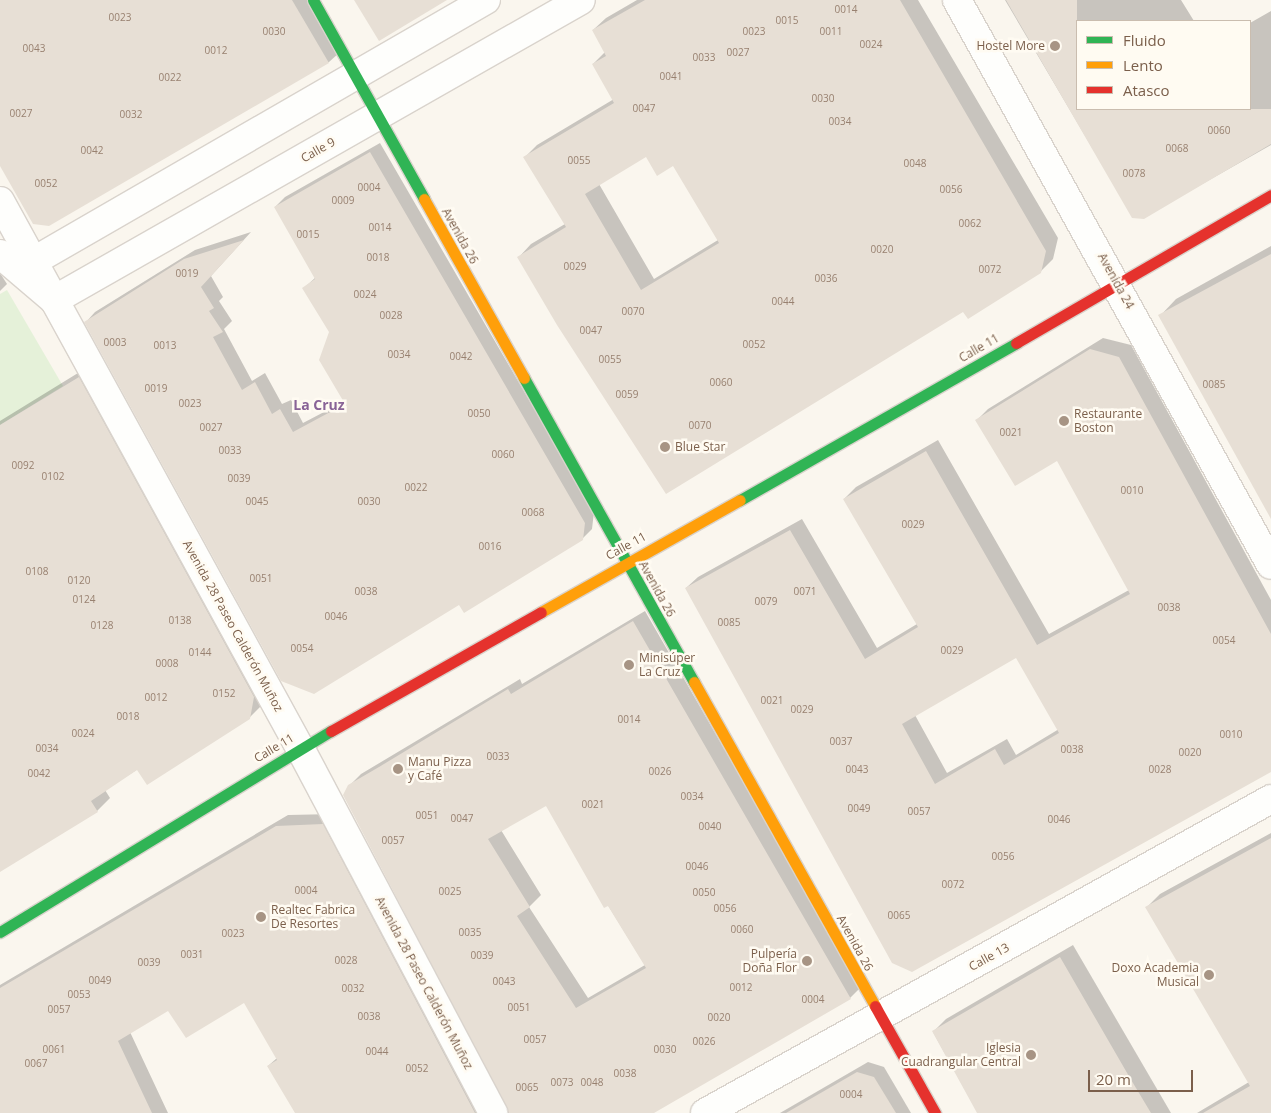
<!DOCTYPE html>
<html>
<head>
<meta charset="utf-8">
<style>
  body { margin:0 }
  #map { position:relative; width:1271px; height:1113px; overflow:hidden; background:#faf6ee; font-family:"Open Sans",sans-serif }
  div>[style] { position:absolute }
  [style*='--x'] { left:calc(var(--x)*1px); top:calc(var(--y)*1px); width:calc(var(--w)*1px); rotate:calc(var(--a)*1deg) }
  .green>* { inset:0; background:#e5f1d9 }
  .shadow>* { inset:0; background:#0003 }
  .building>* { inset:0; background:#e7dfd5 }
  .roads { filter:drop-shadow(1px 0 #d9d3cc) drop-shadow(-1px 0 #d9d3cc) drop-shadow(0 1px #d9d3cc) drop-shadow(0 -1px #d9d3cc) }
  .street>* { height:28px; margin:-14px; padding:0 14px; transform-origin:14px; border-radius:14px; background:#fefefc }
  .fast>* { height:11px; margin:-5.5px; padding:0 5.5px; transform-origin:5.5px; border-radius:5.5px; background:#30b455 }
  .slow>* { height:11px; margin:-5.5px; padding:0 5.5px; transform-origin:5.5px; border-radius:5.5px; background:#ff9f0a }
  .jam>* { height:11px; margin:-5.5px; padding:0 5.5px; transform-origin:5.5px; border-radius:5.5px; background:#e5322d }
  .dots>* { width:14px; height:14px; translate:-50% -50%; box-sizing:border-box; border:2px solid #fffbf2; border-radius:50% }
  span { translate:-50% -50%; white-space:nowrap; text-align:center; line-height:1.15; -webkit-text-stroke:5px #fffbf2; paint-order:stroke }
  .number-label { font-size:10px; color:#988170 }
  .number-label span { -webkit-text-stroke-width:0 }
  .poi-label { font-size:12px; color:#7b5f4b }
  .right { translate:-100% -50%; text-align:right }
  .left { translate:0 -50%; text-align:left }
  .street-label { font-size:12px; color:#7b5f4b }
  .neighbourhood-label { font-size:14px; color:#896397; font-weight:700 }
  .legend { position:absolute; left:1076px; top:20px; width:175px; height:90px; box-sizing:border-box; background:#fffbf2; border:1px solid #cabdaf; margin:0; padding:6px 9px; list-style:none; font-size:15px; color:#7b5f4b }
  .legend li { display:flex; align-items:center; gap:10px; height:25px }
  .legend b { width:25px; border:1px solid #cabdaf }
  .scale { position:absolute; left:1088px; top:1070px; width:105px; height:22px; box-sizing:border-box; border:2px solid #7b5f4b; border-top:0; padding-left:6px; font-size:15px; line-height:18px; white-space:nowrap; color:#7b5f4b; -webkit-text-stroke:4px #fffbf2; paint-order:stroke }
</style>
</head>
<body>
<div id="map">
  <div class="green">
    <i style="clip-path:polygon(7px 290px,63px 386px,0 425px,0 294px)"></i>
  </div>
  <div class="shadow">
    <i style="clip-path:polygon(0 0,308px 0,339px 53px,329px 62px,0 164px)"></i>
    <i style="clip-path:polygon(evenodd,637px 0,918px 0,1058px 238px,1053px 259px,1040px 272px,963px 310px,666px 492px,519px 257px,531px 244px,565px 224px,525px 157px,537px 145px,614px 99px,593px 64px,605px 52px,593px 30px,606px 18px,637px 0,646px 155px,674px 165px,718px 240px,654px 279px,599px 184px,646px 155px)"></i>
    <i style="clip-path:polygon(1005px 0,1181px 0,1194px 21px,1077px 21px,1077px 109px,1250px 109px,1250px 23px,1271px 11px,1271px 145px,1144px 217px,1133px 217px)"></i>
    <i style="clip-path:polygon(380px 143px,594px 512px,592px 529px,582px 539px,460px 603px,86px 322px,95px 312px,195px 250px,251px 232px,211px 276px,223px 297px,219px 301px,232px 321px,224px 329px,252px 381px,265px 373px,282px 404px,291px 400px,303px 423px,345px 401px,330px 332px,304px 288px,316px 277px,275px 207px,285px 197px)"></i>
    <i style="clip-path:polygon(1271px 246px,1271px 511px,1160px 316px,1176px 299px)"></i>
    <i style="clip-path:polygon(0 273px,7px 284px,0 291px)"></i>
    <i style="clip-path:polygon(evenodd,1103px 338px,1131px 345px,1271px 600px,1271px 770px,912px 971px,686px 588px,698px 577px,802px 519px,877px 648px,917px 624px,844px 499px,856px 487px,938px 440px,1049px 634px,1129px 590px,1057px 459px,977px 420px,988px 409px,1103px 338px,1017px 656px,1059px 729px,1016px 755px,1007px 739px,947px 773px,915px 715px,1017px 656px)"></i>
    <i style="clip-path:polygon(91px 365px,262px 705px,249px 718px,138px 769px,105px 790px,110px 798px,97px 811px,0 870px,0 421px)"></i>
    <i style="clip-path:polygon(evenodd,645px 611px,861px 987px,850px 998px,652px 1113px,508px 1113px,508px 1105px,349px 786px,361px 774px,520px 679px,522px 684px,645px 611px,546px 805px,645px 965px,588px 998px,529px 907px,541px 895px,501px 830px,546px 805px)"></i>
    <i style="clip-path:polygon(334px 814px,496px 1113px,296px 1113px,268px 1066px,277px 1058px,245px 1002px,169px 1009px,130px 1032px,168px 1113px,55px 1113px,0 1064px,0 985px,288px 815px)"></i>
    <i style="clip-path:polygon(1271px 833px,1271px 1113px,1197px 1113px,1249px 1082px,1147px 907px,1160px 894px)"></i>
    <i style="clip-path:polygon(1073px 945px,1171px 1113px,978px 1113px,933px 1032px,946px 1019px)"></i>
    <i style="clip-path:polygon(868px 1062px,884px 1067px,911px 1113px,780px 1113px)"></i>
  </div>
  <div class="building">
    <i style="clip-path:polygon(0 0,292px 0,329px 63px,49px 226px,33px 224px,0 166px)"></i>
    <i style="clip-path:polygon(354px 0,447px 0,379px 41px)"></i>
    <i style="clip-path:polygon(evenodd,645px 0,900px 0,1046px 251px,1041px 273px,968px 319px,963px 312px,666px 494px,557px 325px,517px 257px,566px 227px,523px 157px,614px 103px,592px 64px,606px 56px,592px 30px,645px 0,646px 157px,657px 176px,673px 166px,719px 243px,641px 290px,585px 194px,646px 157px)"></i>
    <i style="clip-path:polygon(1006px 0,1077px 0,1077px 109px,1271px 109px,1271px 144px,1144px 219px,1132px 218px)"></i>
    <i style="clip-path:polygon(370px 152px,585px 523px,583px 540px,464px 613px,459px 605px,314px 694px,281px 681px,84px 322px,184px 259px,244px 240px,201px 287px,214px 308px,209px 311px,223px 332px,213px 337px,242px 390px,255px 382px,272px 414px,280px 409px,293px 432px,345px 404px,319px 360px,329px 332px,302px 288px,315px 279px,274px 207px)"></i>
    <i style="clip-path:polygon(1271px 254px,1271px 519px,1158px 315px)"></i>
    <i style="clip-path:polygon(evenodd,1090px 349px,1119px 357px,1271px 634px,1271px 772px,912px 972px,892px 963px,685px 588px,790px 530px,865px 659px,918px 627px,843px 499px,926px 451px,1037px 645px,1130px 594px,1057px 461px,1015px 486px,975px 420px,1090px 349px,1016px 658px,1059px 733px,1004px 765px,995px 749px,935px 784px,902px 724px,1016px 658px)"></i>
    <i style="clip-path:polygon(79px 377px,254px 697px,250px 719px,147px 785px,137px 770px,91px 801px,98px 812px,0 872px,0 425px)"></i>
    <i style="clip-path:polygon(evenodd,633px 621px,851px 999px,654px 1113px,509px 1113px,343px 795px,348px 785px,379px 767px,508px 689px,511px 694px,633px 621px,546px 806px,604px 908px,608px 906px,646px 968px,576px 1008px,517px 916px,530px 907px,488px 839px,546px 806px)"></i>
    <i style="clip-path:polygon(323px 824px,475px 1113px,295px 1113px,267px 1066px,277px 1060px,244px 1003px,186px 1038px,168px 1011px,118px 1041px,152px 1113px,0 1113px,0 988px,276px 826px)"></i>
    <i style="clip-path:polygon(1271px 838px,1271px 1113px,1203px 1113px,1250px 1086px,1145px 907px)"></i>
    <i style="clip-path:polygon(1060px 957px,1130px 1078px,1151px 1113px,977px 1113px,932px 1031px)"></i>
    <i style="clip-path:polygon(857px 1072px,874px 1077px,896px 1113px,786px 1113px)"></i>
  </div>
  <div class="roads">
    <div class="street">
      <i style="--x:957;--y:0;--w:646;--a:60.94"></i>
      <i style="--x:0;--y:201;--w:624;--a:61.26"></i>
      <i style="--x:300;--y:748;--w:413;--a:62.1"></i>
      <i style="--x:0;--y:254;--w:71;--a:40.4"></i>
      <i style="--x:54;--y:300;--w:606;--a:-29.65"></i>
      <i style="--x:20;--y:269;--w:538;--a:-30"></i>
      <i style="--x:705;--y:1113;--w:647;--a:-29.02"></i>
    </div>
    <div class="fast">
      <i style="--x:313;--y:0;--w:228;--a:60.8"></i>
      <i style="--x:524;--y:378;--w:348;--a:60.8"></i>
      <i style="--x:740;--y:500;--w:318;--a:-29.6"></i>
      <i style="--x:0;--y:932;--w:387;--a:-31.3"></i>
    </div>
    <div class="slow">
      <i style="--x:424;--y:199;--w:205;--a:60.8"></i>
      <i style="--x:541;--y:612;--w:228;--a:-29.4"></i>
      <i style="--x:694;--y:682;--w:371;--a:60.8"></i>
    </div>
    <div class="jam">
      <i style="--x:1016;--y:343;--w:295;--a:-30.1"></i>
      <i style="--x:331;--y:731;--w:241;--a:-29.5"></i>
      <i style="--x:875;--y:1006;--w:123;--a:60.7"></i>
    </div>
  </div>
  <div class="dots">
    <i style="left:1055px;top:46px;background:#a79484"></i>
    <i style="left:1064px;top:421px;background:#a79484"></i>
    <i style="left:665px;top:447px;background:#a79484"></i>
    <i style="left:629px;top:665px;background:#a79484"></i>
    <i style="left:398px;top:769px;background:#a79484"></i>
    <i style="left:261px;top:917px;background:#a79484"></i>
    <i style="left:807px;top:961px;background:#a79484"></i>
    <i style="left:1209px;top:975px;background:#a79484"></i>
    <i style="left:1031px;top:1055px;background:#a79484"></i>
  </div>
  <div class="number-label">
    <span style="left:846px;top:10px">0014</span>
    <span style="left:120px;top:18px">0023</span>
    <span style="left:787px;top:21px">0015</span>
    <span style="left:274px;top:32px">0030</span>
    <span style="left:754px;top:32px">0023</span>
    <span style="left:831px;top:32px">0011</span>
    <span style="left:871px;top:45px">0024</span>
    <span style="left:34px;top:49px">0043</span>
    <span style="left:216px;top:51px">0012</span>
    <span style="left:738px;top:53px">0027</span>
    <span style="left:704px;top:58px">0033</span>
    <span style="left:671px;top:77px">0041</span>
    <span style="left:170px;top:78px">0022</span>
    <span style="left:823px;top:99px">0030</span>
    <span style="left:644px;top:109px">0047</span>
    <span style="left:21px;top:114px">0027</span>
    <span style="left:131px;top:115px">0032</span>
    <span style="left:840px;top:122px">0034</span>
    <span style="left:1219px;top:131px">0060</span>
    <span style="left:1177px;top:149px">0068</span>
    <span style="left:92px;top:151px">0042</span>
    <span style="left:579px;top:161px">0055</span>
    <span style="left:915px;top:164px">0048</span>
    <span style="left:1134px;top:174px">0078</span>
    <span style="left:46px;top:184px">0052</span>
    <span style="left:369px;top:188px">0004</span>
    <span style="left:951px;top:190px">0056</span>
    <span style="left:343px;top:201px">0009</span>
    <span style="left:970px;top:224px">0062</span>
    <span style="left:380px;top:228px">0014</span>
    <span style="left:308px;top:235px">0015</span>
    <span style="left:882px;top:250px">0020</span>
    <span style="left:378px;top:258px">0018</span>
    <span style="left:575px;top:267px">0029</span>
    <span style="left:990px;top:270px">0072</span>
    <span style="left:187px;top:274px">0019</span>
    <span style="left:826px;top:279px">0036</span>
    <span style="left:365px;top:295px">0024</span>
    <span style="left:783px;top:302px">0044</span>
    <span style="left:633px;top:312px">0070</span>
    <span style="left:391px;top:316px">0028</span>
    <span style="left:591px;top:331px">0047</span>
    <span style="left:115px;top:343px">0003</span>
    <span style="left:754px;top:345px">0052</span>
    <span style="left:165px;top:346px">0013</span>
    <span style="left:399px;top:355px">0034</span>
    <span style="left:461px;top:357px">0042</span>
    <span style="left:610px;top:360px">0055</span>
    <span style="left:721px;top:383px">0060</span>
    <span style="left:1214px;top:385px">0085</span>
    <span style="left:156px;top:389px">0019</span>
    <span style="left:627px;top:395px">0059</span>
    <span style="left:190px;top:404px">0023</span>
    <span style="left:479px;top:414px">0050</span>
    <span style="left:700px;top:426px">0070</span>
    <span style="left:211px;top:428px">0027</span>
    <span style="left:1011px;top:433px">0021</span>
    <span style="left:230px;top:451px">0033</span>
    <span style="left:503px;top:455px">0060</span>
    <span style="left:23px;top:466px">0092</span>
    <span style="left:53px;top:477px">0102</span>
    <span style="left:239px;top:479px">0039</span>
    <span style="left:416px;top:488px">0022</span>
    <span style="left:1132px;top:491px">0010</span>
    <span style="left:257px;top:502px">0045</span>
    <span style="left:369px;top:502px">0030</span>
    <span style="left:533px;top:513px">0068</span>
    <span style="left:913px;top:525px">0029</span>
    <span style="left:490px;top:547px">0016</span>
    <span style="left:37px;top:572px">0108</span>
    <span style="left:261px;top:579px">0051</span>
    <span style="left:79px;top:581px">0120</span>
    <span style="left:366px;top:592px">0038</span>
    <span style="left:805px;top:592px">0071</span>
    <span style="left:84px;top:600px">0124</span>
    <span style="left:766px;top:602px">0079</span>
    <span style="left:1169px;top:608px">0038</span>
    <span style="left:336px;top:617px">0046</span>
    <span style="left:180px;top:621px">0138</span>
    <span style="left:729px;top:623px">0085</span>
    <span style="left:102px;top:626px">0128</span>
    <span style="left:1224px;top:641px">0054</span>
    <span style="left:302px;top:649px">0054</span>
    <span style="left:952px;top:651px">0029</span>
    <span style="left:200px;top:653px">0144</span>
    <span style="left:167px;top:664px">0008</span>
    <span style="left:224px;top:694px">0152</span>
    <span style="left:156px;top:698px">0012</span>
    <span style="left:772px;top:701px">0021</span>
    <span style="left:802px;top:710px">0029</span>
    <span style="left:128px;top:717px">0018</span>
    <span style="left:629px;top:720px">0014</span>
    <span style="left:83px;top:734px">0024</span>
    <span style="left:1231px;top:735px">0010</span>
    <span style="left:841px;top:742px">0037</span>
    <span style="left:47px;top:749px">0034</span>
    <span style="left:1072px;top:750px">0038</span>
    <span style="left:1190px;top:753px">0020</span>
    <span style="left:498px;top:757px">0033</span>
    <span style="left:857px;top:770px">0043</span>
    <span style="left:1160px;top:770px">0028</span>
    <span style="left:660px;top:772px">0026</span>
    <span style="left:39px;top:774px">0042</span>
    <span style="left:692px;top:797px">0034</span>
    <span style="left:593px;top:805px">0021</span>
    <span style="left:859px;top:809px">0049</span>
    <span style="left:919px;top:812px">0057</span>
    <span style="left:427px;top:816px">0051</span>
    <span style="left:462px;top:819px">0047</span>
    <span style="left:1059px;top:820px">0046</span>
    <span style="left:710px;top:827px">0040</span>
    <span style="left:393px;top:841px">0057</span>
    <span style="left:1003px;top:857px">0056</span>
    <span style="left:697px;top:867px">0046</span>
    <span style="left:953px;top:885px">0072</span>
    <span style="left:306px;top:891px">0004</span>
    <span style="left:450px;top:892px">0025</span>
    <span style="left:704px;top:893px">0050</span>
    <span style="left:725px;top:909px">0056</span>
    <span style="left:899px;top:916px">0065</span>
    <span style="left:742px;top:930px">0060</span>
    <span style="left:470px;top:933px">0035</span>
    <span style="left:233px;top:934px">0023</span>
    <span style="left:192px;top:955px">0031</span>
    <span style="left:482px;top:956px">0039</span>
    <span style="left:346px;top:961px">0028</span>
    <span style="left:149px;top:963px">0039</span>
    <span style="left:100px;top:981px">0049</span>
    <span style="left:504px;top:982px">0043</span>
    <span style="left:741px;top:988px">0012</span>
    <span style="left:353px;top:989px">0032</span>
    <span style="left:79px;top:995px">0053</span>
    <span style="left:813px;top:1000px">0004</span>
    <span style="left:519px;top:1008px">0051</span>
    <span style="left:59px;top:1010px">0057</span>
    <span style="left:369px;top:1017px">0038</span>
    <span style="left:719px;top:1018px">0020</span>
    <span style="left:535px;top:1040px">0057</span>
    <span style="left:704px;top:1042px">0026</span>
    <span style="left:54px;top:1050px">0061</span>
    <span style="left:665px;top:1050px">0030</span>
    <span style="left:377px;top:1052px">0044</span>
    <span style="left:36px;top:1064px">0067</span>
    <span style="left:417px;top:1069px">0052</span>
    <span style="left:625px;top:1074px">0038</span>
    <span style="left:562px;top:1083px">0073</span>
    <span style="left:592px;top:1083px">0048</span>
    <span style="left:527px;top:1088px">0065</span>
    <span style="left:851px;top:1095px">0004</span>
  </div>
  <div class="poi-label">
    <span class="right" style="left:1045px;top:46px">Hostel More</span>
    <span class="left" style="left:1074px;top:421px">Restaurante<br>Boston</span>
    <span class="left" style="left:675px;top:447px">Blue Star</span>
    <span class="left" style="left:639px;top:665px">Minisúper<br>La Cruz</span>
    <span class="left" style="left:408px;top:769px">Manu Pizza<br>y Café</span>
    <span class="left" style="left:271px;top:917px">Realtec Fabrica<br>De Resortes</span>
    <span class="right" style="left:797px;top:961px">Pulpería<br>Doña Flor</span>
    <span class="right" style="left:1199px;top:975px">Doxo Academia<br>Musical</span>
    <span class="right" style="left:1021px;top:1055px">Iglesia<br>Cuadrangular Central</span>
  </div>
  <div class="street-label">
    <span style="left:318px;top:150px;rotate:-30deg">Calle 9</span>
    <span style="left:460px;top:236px;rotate:61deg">Avenida 26</span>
    <span style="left:1116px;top:281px;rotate:61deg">Avenida 24</span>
    <span style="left:979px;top:348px;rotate:-30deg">Calle 11</span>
    <span style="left:626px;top:546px;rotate:-29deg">Calle 11</span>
    <span style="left:657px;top:589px;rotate:61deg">Avenida 26</span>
    <span style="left:233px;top:626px;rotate:61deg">Avenida 28 Paseo Calderón Muñoz</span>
    <span style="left:274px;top:748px;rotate:-31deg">Calle 11</span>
    <span style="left:855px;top:943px;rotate:61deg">Avenida 26</span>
    <span style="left:989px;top:957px;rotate:-29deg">Calle 13</span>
    <span style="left:424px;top:983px;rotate:62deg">Avenida 28 Paseo Calderón Muñoz</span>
  </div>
  <div class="neighbourhood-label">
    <span style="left:319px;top:405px">La Cruz</span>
  </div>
  <ul class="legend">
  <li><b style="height:6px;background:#30b455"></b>Fluido</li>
  <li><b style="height:6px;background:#ff9f0a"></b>Lento</li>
  <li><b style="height:6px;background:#e5322d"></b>Atasco</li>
  </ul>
  <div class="scale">20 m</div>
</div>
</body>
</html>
